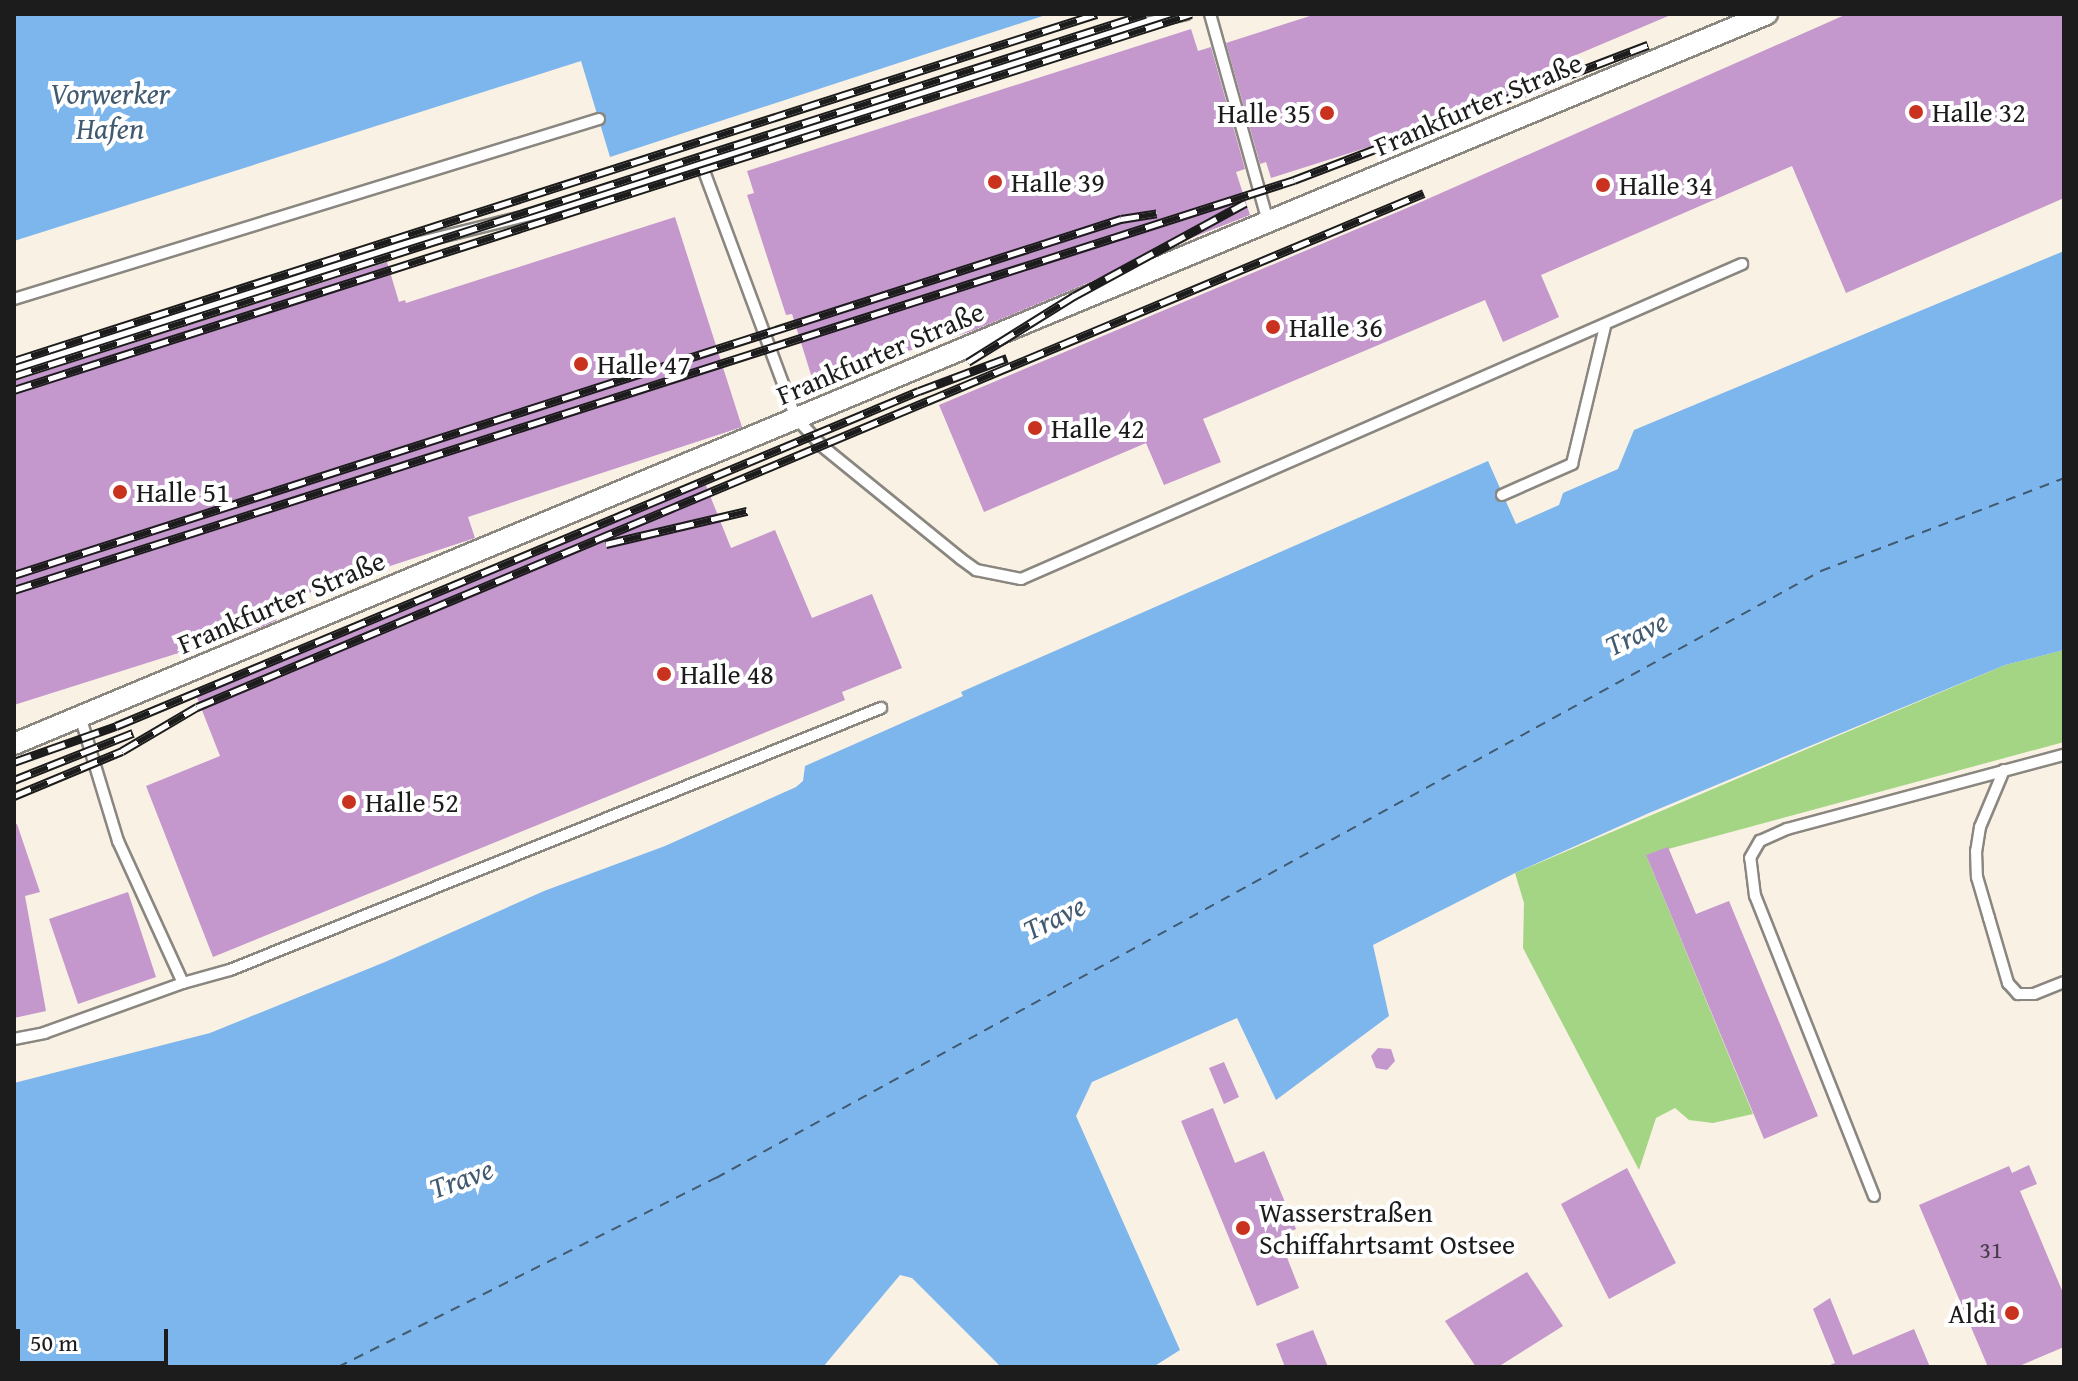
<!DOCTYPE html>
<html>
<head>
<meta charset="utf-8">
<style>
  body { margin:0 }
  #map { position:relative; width:2078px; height:1381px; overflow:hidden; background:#f9f1e3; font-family:"Gentium Book Plus",serif }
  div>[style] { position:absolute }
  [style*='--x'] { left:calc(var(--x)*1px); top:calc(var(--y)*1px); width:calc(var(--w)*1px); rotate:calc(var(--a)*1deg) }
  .green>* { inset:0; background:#a4d584 }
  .water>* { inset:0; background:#7cb6ed }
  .ferry>* { height:2px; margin-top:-1px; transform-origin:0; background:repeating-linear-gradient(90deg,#425a70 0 10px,transparent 0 18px) }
  .building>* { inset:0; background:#c497cd }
  .roads { filter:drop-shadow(2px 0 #8a8680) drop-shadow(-2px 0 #8a8680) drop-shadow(0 2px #8a8680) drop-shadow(0 -2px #8a8680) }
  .lane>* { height:10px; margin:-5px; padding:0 5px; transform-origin:5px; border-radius:5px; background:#fff }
  .street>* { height:20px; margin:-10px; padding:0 10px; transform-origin:10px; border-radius:10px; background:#fff }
  .rail>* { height:9px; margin-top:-4.5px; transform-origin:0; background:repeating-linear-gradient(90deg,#fff 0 18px,#1c1c1c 0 36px); box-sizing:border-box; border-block:2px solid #1c1c1c }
  .dots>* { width:22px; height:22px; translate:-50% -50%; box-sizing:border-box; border:4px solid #fff; border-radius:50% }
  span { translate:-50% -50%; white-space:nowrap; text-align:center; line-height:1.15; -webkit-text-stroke:8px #fff; paint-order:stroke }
  .number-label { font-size:24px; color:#463b48 }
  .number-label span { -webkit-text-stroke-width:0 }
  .street-label { font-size:28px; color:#1c1c1c }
  .poi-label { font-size:28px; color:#1c1c1c }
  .left { translate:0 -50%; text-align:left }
  .right { translate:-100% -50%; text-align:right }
  .water-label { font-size:30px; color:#425a70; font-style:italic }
  .frame { position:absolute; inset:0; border:16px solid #1c1c1c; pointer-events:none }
  .scale { position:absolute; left:16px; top:1329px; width:152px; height:36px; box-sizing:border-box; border:4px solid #1c1c1c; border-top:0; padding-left:10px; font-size:24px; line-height:28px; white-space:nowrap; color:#1c1c1c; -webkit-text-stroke:6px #fff; paint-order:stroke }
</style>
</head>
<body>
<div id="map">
  <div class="green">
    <i style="clip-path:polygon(2064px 650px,2064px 742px,1646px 855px,1753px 1114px,1713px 1123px,1689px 1120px,1675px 1108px,1656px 1118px,1639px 1170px,1523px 948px,1524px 903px,1515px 873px,2005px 665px)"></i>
  </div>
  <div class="water">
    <i style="clip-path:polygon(14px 14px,1049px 14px,610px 157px,581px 61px,14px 241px)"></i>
    <i style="clip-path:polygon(2064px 251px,2064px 650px,2005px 665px,1649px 813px,1515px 873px,1373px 945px,1389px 1016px,1276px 1100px,1237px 1018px,1092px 1082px,1076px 1116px,1180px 1350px,1153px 1367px,1001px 1367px,912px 1278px,900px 1275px,823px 1367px,14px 1367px,14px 1083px,210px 1033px,385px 962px,544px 891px,665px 846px,796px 787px,803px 781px,805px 766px,963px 696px,961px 692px,1488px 461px,1516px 524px,1559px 505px,1563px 493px,1618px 469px,1634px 430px)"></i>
  </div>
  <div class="ferry">
    <i style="--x:338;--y:1367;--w:423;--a:-26.6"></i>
    <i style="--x:716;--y:1178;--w:1261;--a:-28.78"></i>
    <i style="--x:1821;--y:571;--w:260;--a:-20.9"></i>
  </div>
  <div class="building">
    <i style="clip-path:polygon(1316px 14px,1673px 14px,1543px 69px,1549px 90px,1271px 178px,1266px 162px,1260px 164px,1226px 43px)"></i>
    <i style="clip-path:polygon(1847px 14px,2064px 14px,2064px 198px,1846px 293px,1792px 166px,1541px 275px,1559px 317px,1503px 342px,1485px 300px,1203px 419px,1221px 462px,1164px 485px,1146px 443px,984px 512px,939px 405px,1414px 205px)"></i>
    <i style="clip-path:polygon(1191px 29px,1198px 51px,1211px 47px,1245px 169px,1236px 172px,1250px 215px,1137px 259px,1138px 262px,972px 331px,813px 381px,792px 314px,786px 315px,747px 195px,754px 193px,747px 171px)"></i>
    <i style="clip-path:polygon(675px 217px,742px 427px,468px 517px,475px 538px,272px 605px,277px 620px,264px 626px,14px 705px,14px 381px,387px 262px,399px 302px,405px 300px,406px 303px)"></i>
    <i style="clip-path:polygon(705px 483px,731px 548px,775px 530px,812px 618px,872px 594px,902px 668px,842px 692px,845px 700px,213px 957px,146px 786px,220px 756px,194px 690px)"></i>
    <i style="clip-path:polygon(17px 824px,40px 892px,25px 896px,46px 1011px,14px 1018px,14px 825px)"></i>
    <i style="clip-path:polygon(1668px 847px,1696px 914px,1729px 901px,1818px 1116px,1764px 1139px,1646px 855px)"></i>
    <i style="clip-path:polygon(128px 892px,156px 977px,78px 1004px,49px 919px)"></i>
    <i style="clip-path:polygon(1378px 1048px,1391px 1049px,1395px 1061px,1387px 1070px,1376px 1068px,1371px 1056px)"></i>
    <i style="clip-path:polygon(1224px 1062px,1239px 1097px,1224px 1104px,1209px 1068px)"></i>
    <i style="clip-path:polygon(1213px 1108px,1235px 1163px,1264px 1151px,1296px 1229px,1279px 1237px,1299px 1288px,1257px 1306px,1181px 1121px)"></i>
    <i style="clip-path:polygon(2029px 1165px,2037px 1184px,2020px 1191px,2064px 1295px,2064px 1347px,2017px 1367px,1988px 1367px,1919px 1205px,2009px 1166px,2012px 1173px)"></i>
    <i style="clip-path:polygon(1627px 1168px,1676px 1263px,1609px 1299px,1561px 1204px)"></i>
    <i style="clip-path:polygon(1527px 1272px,1563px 1326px,1498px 1367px,1476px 1367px,1445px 1321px)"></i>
    <i style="clip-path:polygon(1830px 1298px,1853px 1355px,1914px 1329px,1930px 1367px,1825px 1367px,1835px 1363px,1813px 1309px)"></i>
    <i style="clip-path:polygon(1313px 1330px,1328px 1367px,1285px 1367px,1276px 1344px)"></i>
  </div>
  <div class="roads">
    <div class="lane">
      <i style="--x:1210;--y:14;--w:216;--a:74.4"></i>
      <i style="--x:701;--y:163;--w:272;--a:69.6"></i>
      <i style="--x:796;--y:418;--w:38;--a:47"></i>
      <i style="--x:822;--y:446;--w:179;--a:39.1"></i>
      <i style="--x:961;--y:559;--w:19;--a:36"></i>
      <i style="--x:976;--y:570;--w:46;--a:11.3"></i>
      <i style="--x:1021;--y:579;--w:787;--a:-23.6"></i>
      <i style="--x:14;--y:299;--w:612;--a:-17.1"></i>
      <i style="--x:14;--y:370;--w:389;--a:-17.8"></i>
      <i style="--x:384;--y:251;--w:187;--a:-13.9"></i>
      <i style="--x:566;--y:206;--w:590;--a:-17.67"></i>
      <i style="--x:1128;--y:27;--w:59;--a:-12.6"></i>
      <i style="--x:1502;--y:495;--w:77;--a:-23.9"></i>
      <i style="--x:1572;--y:464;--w:141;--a:-76.5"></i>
      <i style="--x:80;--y:716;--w:131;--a:73.1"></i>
      <i style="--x:118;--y:841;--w:156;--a:65.4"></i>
      <i style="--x:183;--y:983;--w:49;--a:-15.5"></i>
      <i style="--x:230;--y:970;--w:702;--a:-21.92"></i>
      <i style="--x:2004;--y:770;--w:62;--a:112.8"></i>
      <i style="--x:1980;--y:827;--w:24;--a:99"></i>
      <i style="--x:1976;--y:851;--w:26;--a:88"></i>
      <i style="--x:1977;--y:877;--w:43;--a:73.7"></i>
      <i style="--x:1989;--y:918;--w:68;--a:73.7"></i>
      <i style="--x:2008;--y:983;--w:15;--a:48"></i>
      <i style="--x:2018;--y:994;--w:16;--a:0"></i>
      <i style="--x:2034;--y:994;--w:32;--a:-22"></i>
      <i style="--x:14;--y:1039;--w:31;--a:-11"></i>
      <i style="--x:44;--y:1033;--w:148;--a:-19.8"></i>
      <i style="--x:1874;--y:1196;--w:323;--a:-111.6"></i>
      <i style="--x:1755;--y:896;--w:38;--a:-97"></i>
      <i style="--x:1750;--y:858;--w:20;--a:-60"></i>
      <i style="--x:1760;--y:841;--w:30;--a:-24"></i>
      <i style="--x:1787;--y:829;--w:287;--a:-15"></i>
    </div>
    <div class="street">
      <i style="--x:14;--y:744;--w:1899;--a:-22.61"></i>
    </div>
  </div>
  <div class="rail">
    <i style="--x:14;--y:361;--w:1137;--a:-17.77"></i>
    <i style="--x:968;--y:362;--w:125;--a:-31.9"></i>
    <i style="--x:1074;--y:296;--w:195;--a:-28.5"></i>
    <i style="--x:14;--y:376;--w:1188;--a:-17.75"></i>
    <i style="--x:14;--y:390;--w:1236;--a:-17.72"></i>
    <i style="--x:606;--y:544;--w:145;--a:-13.2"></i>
    <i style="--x:14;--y:575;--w:1163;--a:-17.83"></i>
    <i style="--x:1121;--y:219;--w:36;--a:-9"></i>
    <i style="--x:14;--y:590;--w:1344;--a:-17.76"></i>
    <i style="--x:1294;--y:180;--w:379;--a:-20.9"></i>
    <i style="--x:14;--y:762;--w:108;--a:-19.4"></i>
    <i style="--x:116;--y:726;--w:870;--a:-22.65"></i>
    <i style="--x:919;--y:391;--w:94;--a:-20.6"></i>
    <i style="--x:14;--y:780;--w:128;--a:-21.6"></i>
    <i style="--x:14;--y:796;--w:117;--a:-22.6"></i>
    <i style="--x:122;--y:751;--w:87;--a:-30.4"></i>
    <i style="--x:197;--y:707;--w:1330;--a:-22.73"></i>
  </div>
  <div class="dots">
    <i style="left:1916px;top:112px;background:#c8321e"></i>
    <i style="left:1327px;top:113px;background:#c8321e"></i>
    <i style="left:995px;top:182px;background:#c8321e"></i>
    <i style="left:1603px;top:185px;background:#c8321e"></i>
    <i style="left:1273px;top:327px;background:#c8321e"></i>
    <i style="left:581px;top:364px;background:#c8321e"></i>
    <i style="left:1035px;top:428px;background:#c8321e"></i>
    <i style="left:120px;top:492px;background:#c8321e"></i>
    <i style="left:664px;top:674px;background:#c8321e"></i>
    <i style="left:349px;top:802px;background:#c8321e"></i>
    <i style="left:1243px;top:1228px;background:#c8321e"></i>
    <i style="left:2012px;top:1313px;background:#c8321e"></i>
  </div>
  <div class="number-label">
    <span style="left:1991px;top:1250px">31</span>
  </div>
  <div class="street-label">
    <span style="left:1478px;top:104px;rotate:-23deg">Frankfurter Straße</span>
    <span style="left:880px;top:353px;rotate:-23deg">Frankfurter Straße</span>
    <span style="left:281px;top:602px;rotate:-23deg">Frankfurter Straße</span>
  </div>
  <div class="poi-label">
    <span class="left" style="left:1932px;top:112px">Halle 32</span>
    <span class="right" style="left:1311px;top:113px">Halle 35</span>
    <span class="left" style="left:1011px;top:182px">Halle 39</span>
    <span class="left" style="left:1619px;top:185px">Halle 34</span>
    <span class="left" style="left:1289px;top:327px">Halle 36</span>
    <span class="left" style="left:597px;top:364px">Halle 47</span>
    <span class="left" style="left:1051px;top:428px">Halle 42</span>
    <span class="left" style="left:136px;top:492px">Halle 51</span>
    <span class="left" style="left:680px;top:674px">Halle 48</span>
    <span class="left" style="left:365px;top:802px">Halle 52</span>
    <span class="left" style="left:1259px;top:1228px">Wasserstraßen<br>Schiffahrtsamt Ostsee</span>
    <span class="right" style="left:1996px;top:1313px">Aldi</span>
  </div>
  <div class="water-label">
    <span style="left:110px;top:110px">Vorwerker<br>Hafen</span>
    <span style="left:1636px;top:633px;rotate:-26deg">Trave</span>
    <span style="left:1054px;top:917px;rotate:-26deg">Trave</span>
    <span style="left:461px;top:1178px;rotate:-20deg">Trave</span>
  </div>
  <div class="frame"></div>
  <div class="scale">50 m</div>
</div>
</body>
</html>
